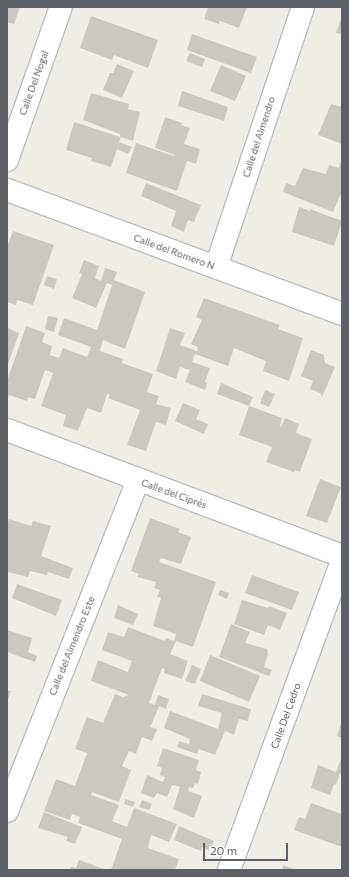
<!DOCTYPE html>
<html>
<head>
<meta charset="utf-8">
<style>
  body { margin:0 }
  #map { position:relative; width:349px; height:877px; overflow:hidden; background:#f0eee4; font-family:Commissioner,sans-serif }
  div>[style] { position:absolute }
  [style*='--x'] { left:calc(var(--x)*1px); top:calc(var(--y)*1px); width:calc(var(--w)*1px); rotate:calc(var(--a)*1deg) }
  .building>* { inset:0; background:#cbc8c1 }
  .roads { filter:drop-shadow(1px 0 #bcbec5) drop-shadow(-1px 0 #bcbec5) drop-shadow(0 1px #bcbec5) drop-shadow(0 -1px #bcbec5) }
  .minor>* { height:22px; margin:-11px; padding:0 11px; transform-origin:11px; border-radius:11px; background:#fff }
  span { translate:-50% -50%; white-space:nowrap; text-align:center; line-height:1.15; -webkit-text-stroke:4px #fff; paint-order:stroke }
  .street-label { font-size:10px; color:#5c6067 }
  .frame { position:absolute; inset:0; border:8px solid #5c6067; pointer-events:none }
  .scale { position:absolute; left:203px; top:843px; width:85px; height:18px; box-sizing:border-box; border:2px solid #5c6067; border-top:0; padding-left:5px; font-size:12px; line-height:14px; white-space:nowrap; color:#5c6067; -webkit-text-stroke:3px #fff; paint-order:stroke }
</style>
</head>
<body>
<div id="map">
  <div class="building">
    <i style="clip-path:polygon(7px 7px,20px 7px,14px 24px,7px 22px)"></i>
    <i style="clip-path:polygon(208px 7px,247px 7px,239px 28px,220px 21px,219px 24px,204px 19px)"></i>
    <i style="clip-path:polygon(91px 16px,158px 40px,148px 68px,114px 55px,112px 60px,80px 48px)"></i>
    <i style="clip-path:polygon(342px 16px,342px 34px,336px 33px)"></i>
    <i style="clip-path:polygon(192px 34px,257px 57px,251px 73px,187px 50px)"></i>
    <i style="clip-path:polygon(190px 53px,205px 59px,202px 67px,186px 61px)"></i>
    <i style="clip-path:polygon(117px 64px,134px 71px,122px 98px,103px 90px,110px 73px,113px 73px)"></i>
    <i style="clip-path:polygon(221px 65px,246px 76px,235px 101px,210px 91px)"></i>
    <i style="clip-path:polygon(182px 91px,228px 107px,224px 121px,178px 106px)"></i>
    <i style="clip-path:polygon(91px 93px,129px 104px,128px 109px,140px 112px,133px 141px,121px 137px,119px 142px,132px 147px,128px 154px,117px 149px,111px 167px,91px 161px,92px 158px,66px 150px,74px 122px,120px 137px,120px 134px,83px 120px)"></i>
    <i style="clip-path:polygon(331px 104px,342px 107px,342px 144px,318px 135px)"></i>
    <i style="clip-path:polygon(165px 117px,182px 123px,181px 125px,190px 128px,184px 144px,200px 149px,196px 164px,187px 161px,177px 191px,126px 173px,136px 143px,174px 156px,175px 155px,155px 148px)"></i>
    <i style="clip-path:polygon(342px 157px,342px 191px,333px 212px,283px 192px,286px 183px,295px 186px,303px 168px,326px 174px,329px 165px,339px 168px)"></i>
    <i style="clip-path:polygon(146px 183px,201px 205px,194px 222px,188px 220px,184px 232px,171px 226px,176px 211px,141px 196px)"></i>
    <i style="clip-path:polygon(299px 207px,310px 211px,310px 209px,342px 221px,334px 246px,292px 232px)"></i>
    <i style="clip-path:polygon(13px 231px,54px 245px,33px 305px,17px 300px,16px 305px,7px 302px,7px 247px)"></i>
    <i style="clip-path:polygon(84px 260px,99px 266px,95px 278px,101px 281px,105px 268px,117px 272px,114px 280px,145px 292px,125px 349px,103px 340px,100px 351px,123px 359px,122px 363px,153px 374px,147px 392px,159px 396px,156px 404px,171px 408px,166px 425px,156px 422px,146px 451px,127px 445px,140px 410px,108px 398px,110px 395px,107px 394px,101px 413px,87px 408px,78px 431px,63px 426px,66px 415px,41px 406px,53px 373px,45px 370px,35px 399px,28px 397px,27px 401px,9px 395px,7px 400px,7px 381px,26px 326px,45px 333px,42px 342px,52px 346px,50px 355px,59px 358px,63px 348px,87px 357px,91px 347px,58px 335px,64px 318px,97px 330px,112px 285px,107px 283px,96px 308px,72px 298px,82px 274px,79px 273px)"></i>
    <i style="clip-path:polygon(47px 276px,57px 279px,54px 289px,44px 285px)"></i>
    <i style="clip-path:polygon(204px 298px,280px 325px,278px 329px,303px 338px,289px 381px,263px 371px,266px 361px,234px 348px,228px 366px,195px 354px,192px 362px,210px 368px,205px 382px,207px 383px,205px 390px,185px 382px,190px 370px,180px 367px,176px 379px,156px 371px,170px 328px,185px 333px,180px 345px,197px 351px,198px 347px,191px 344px,202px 320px,196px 317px)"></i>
    <i style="clip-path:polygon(48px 316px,58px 318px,54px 332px,45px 329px)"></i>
    <i style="clip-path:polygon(7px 328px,19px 333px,7px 367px)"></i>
    <i style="clip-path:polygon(311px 350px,324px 355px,325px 363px,335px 367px,322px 397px,320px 393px,310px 389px,313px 381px,301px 376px)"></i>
    <i style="clip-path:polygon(221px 383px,253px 397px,249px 406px,217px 394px)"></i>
    <i style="clip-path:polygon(265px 390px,275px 394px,269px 407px,260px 403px)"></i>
    <i style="clip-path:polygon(183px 403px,200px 410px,196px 419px,208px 424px,204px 434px,175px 421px)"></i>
    <i style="clip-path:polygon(249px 406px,282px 418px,280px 426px,281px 427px,285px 418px,299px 424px,296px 433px,312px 439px,300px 472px,295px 470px,294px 472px,266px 462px,272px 447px,239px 435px)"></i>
    <i style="clip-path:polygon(320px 479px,341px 487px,327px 523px,306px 516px)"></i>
    <i style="clip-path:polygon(150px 518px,180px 529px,178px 532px,191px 537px,181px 564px,161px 558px,159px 562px,216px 582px,193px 647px,176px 641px,170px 654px,188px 661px,182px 679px,164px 673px,165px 669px,162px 668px,149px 703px,155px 705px,158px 695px,169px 699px,166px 709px,159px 706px,152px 723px,150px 727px,157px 729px,152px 741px,142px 737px,136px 754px,129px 751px,122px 766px,131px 770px,119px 802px,92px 792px,91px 795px,119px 805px,112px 821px,127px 827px,134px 808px,177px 824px,169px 842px,151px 835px,148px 848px,179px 859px,175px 870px,111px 870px,122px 839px,78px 823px,80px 817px,72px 814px,70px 820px,44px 811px,56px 779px,75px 786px,87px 753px,75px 749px,87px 717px,103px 723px,115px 694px,123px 697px,129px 695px,91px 681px,98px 660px,128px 672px,132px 661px,102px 650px,108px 632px,124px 637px,128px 627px,165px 641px,166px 638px,174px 641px,176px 634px,153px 626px,161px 598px,157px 597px,160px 590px,154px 588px,156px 582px,137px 577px,139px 574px,131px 571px)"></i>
    <i style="clip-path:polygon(9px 519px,31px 526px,33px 521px,51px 526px,41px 556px,73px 568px,69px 579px,48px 572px,47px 575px,30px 571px,28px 577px,7px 572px,7px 526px)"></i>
    <i style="clip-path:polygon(252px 575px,299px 592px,292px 610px,245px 593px)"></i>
    <i style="clip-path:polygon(17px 584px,62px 600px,56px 616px,12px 598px)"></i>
    <i style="clip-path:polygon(220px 590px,229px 593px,227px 599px,218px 595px)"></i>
    <i style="clip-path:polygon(242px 600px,268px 608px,269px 606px,287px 613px,280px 630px,268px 625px,264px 635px,234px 624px)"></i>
    <i style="clip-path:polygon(118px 605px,138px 614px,133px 625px,114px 618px)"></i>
    <i style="clip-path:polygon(231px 624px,250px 632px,245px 643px,267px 649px,268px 654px,264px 667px,272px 670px,269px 676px,219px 657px)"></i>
    <i style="clip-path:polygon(7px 630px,32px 638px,28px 652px,37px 656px,35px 662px,7px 652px)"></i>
    <i style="clip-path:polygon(210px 655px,260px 676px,249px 702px,200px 681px)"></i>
    <i style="clip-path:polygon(192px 665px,201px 669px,195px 684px,185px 681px)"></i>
    <i style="clip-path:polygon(7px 690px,11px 691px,7px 702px)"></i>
    <i style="clip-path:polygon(202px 694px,251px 709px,248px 721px,239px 719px,234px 735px,225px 731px,215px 755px,199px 749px,197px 754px,177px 747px,179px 741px,189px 744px,190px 739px,164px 728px,170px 711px,218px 729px,222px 713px,198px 706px)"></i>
    <i style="clip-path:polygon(342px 720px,342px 738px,337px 736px)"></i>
    <i style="clip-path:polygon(163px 748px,199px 760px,196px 770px,201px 772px,198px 784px,195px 783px,193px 788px,189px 787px,188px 791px,202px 796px,194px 818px,173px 809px,180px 787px,172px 785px,167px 797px,157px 793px,154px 798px,141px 793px,147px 775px,163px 782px,165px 777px,160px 775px,162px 768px,157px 766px)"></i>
    <i style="clip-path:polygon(342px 756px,342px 774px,340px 773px,336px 785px,334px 784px,330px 795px,311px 788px,318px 765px,336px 772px)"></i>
    <i style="clip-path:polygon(125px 799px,135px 802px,133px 807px,124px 804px)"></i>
    <i style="clip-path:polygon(142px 800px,152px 804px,149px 810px,139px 807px)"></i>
    <i style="clip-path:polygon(311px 803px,342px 814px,342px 847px,294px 830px,299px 817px,305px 819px)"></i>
    <i style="clip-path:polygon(44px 812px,82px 827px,75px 844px,66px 841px,68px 837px,38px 828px)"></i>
    <i style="clip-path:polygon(179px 826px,214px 841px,210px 851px,202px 847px,201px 851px,174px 840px)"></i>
    <i style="clip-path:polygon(79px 860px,107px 870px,70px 870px,71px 867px,76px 868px)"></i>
    <i style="clip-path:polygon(283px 865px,296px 870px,282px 870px)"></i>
  </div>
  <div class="roads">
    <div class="minor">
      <i style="--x:7;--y:160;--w:162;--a:-70.6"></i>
      <i style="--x:7;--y:190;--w:357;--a:20.3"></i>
      <i style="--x:216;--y:267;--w:274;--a:-71.5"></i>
      <i style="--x:7;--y:430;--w:358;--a:20.6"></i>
      <i style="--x:7;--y:811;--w:356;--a:-68.4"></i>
      <i style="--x:229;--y:870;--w:328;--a:-69.9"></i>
    </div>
  </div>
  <div class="street-label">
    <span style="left:34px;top:83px;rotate:-70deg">Calle Del Nogal</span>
    <span style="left:259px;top:137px;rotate:-72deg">Calle del Almendro</span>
    <span style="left:174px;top:252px;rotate:20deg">Calle del Romero N</span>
    <span style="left:174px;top:494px;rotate:20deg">Calle del Ciprés</span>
    <span style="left:72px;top:646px;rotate:-68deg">Calle del Almendro Este</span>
    <span style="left:286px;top:716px;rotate:-70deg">Calle Del Cedro</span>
  </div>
  <div class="frame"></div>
  <div class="scale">20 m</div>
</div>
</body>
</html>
